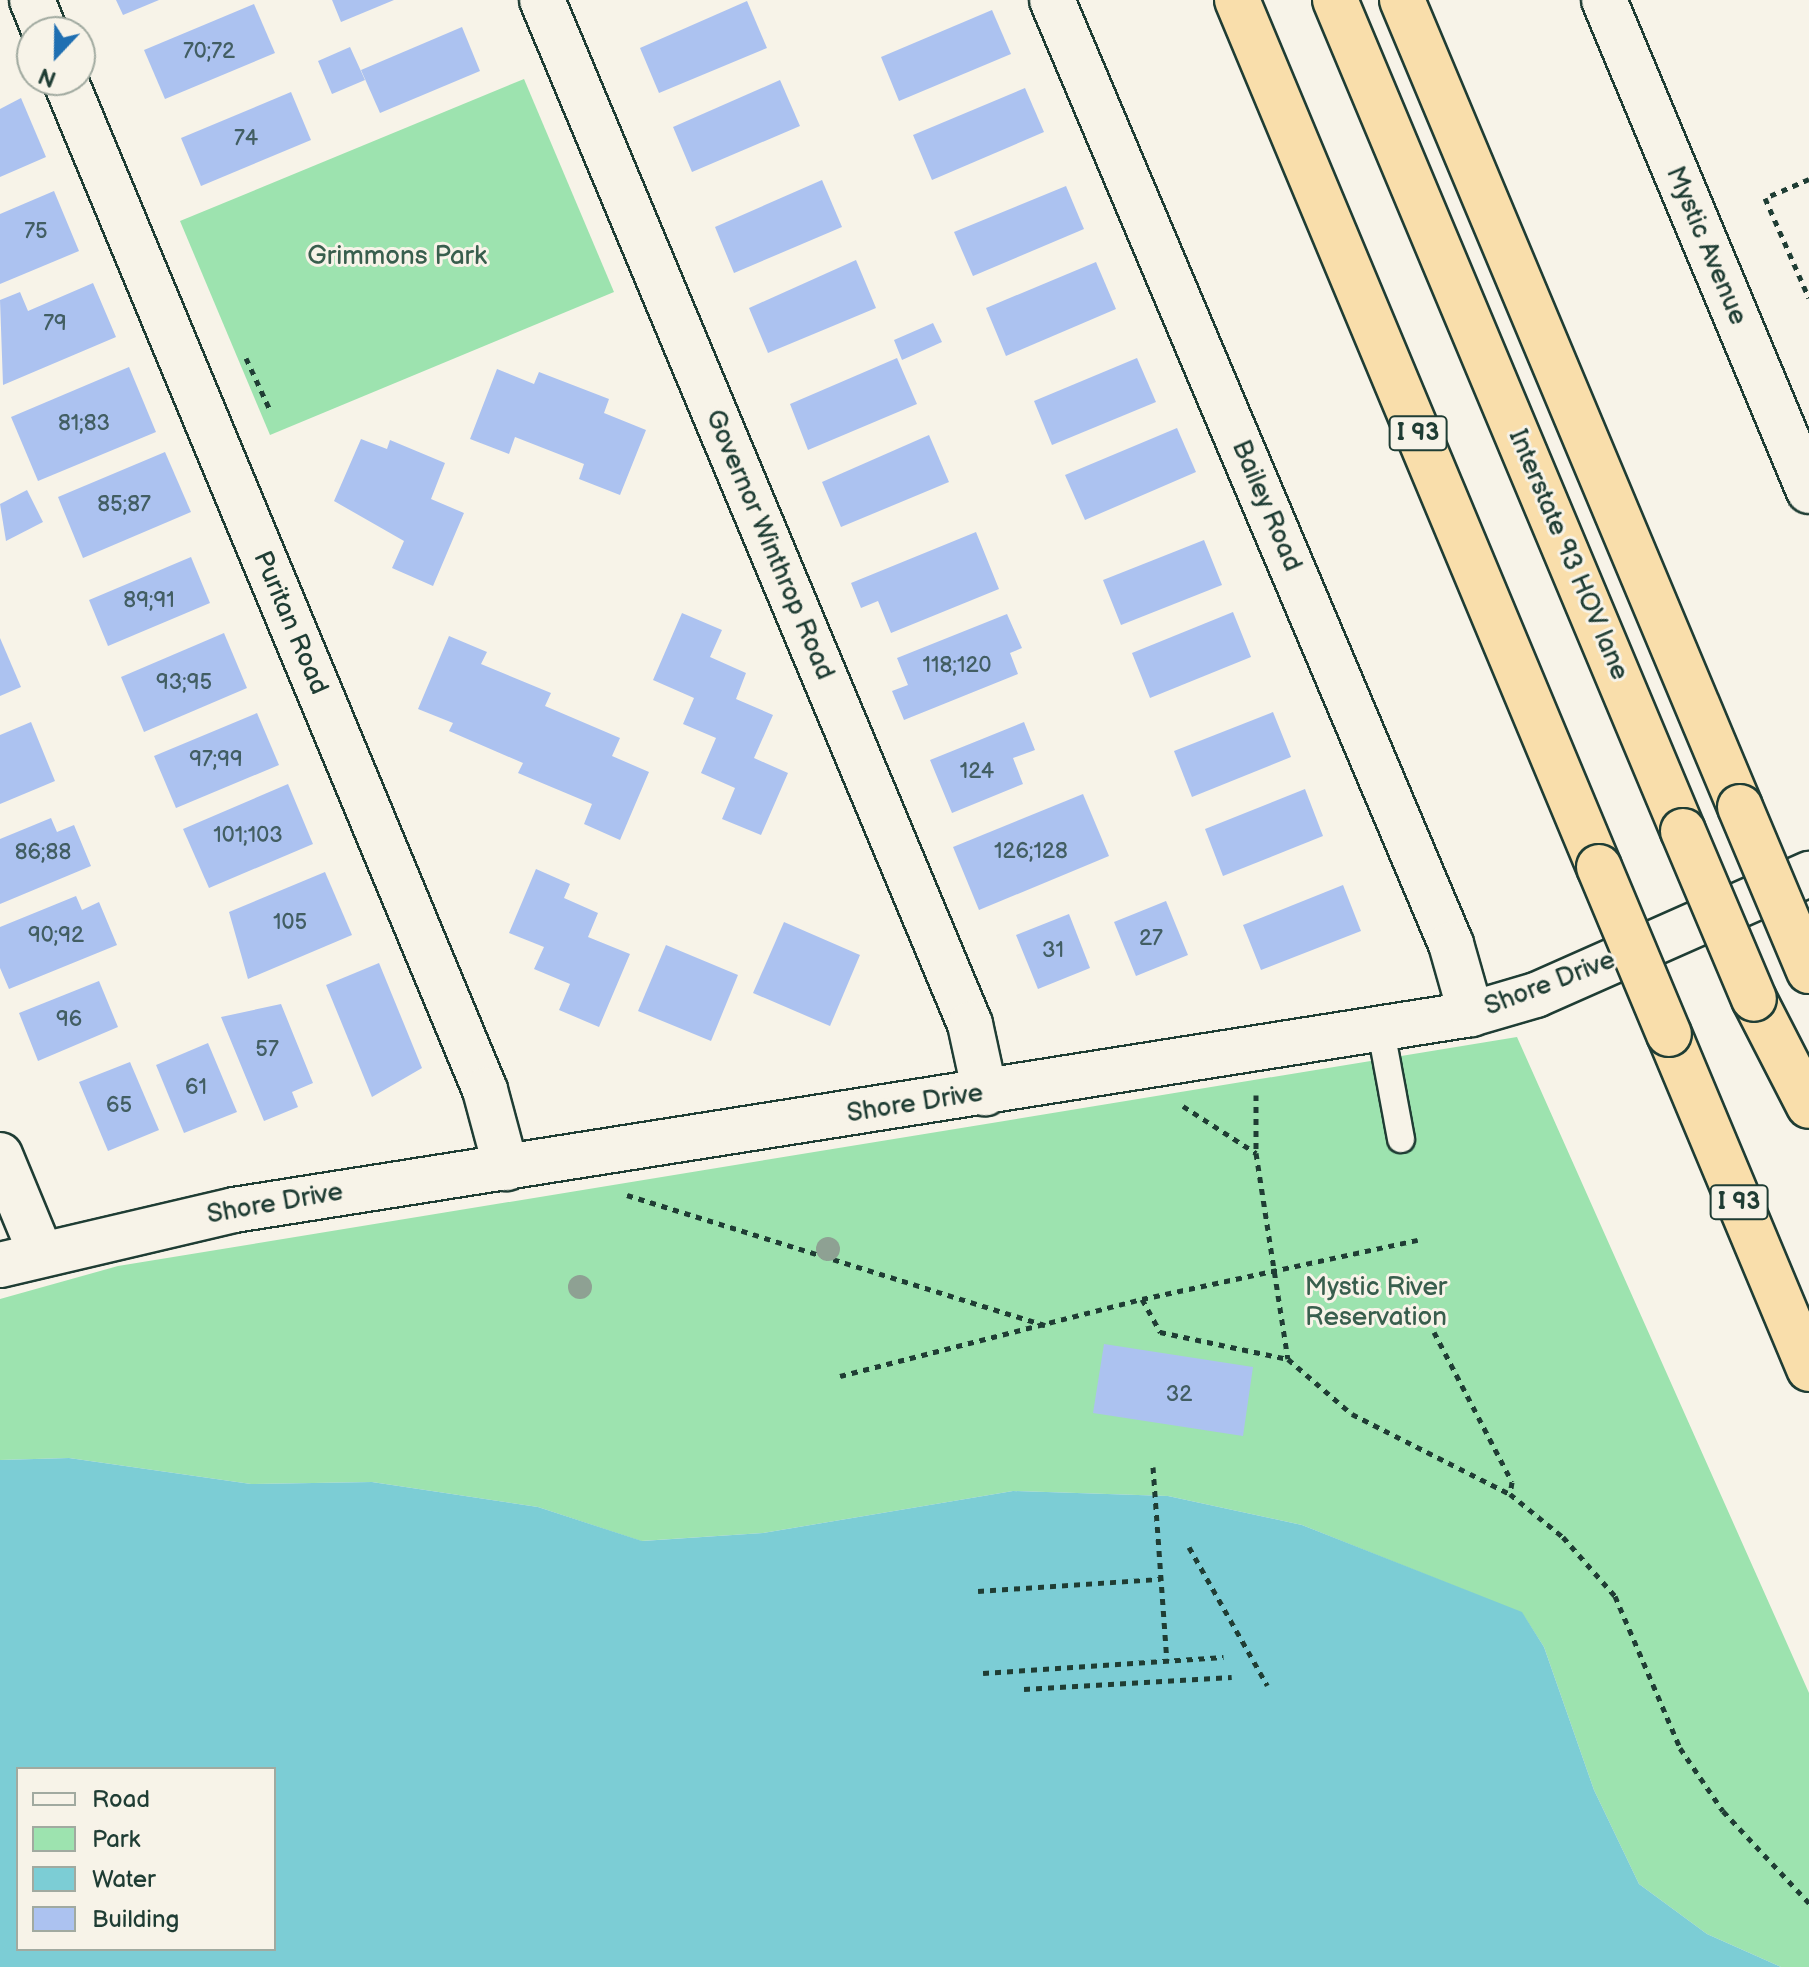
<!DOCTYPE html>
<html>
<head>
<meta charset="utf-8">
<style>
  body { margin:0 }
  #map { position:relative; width:1809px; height:1967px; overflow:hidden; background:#f7f3e8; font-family:"Balsamiq Sans",sans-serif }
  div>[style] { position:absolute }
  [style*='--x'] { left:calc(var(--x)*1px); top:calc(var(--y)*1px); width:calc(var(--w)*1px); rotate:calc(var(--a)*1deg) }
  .green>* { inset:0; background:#9de3af }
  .water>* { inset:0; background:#7ccdd5 }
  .building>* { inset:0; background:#acc2f0 }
  .path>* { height:5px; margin-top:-2.5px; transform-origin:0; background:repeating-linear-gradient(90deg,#1f3d34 0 6px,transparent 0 12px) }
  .roads { filter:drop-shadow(2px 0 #1f3d34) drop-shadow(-2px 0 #1f3d34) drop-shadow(0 2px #1f3d34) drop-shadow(0 -2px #1f3d34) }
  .lane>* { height:26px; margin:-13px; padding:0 13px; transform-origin:13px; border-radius:13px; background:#f7f3e8 }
  .street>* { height:44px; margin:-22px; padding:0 22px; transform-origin:22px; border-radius:22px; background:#f7f3e8 }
  .secondary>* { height:44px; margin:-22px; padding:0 22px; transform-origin:22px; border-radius:22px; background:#f7f3e8 }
  .highway>* { height:44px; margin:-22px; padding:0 22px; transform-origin:22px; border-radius:22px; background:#f9deab }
  .bridges { filter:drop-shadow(2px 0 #1f3d34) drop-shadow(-2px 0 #1f3d34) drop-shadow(0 2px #1f3d34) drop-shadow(0 -2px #1f3d34) }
  .highway-bridge>* { height:44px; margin:-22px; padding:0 22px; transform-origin:22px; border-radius:22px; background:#f9deab }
  .trees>* { width:24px; height:24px; margin:-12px; border-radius:50%; background:#8ea193 }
  span { translate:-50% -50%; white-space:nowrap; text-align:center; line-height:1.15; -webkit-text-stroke:6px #f7f3e8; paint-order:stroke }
  .number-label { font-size:22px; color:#425e63 }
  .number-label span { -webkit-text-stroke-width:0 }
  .shield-label span { padding:2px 6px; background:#f7f3e8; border:2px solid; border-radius:6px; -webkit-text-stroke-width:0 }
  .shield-label { font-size:24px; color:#1f3d34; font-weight:700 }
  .street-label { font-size:26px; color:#1f3d34 }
  .park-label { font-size:26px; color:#385e4d }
  .legend { position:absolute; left:16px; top:1767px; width:260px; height:184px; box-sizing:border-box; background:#f7f3e8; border:2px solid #a1aaa0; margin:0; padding:10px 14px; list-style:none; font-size:24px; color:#1f3d34 }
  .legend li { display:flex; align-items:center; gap:16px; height:40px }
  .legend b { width:40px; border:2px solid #a1aaa0 }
  .north { position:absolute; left:16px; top:16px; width:80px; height:80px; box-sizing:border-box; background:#f7f3e8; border:2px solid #a1aaa0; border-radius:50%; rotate:202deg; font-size:22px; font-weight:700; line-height:32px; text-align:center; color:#1f3d34 }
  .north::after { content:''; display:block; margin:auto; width:28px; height:36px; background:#1f6fb2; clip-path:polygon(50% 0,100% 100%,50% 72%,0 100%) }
</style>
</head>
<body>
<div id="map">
  <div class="green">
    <i style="clip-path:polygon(524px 79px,614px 292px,270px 435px,180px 221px)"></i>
    <i style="clip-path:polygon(1517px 1037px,1809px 1693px,1809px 1967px,1781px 1967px,1707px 1934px,1639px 1884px,1594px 1790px,1544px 1647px,1522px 1613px,1302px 1525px,1168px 1496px,1013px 1491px,763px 1533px,641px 1541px,538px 1507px,372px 1482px,251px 1484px,69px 1458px,0 1460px,0 1299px,118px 1266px)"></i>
  </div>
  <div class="water">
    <i style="clip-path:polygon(evenodd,69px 1458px,251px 1484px,372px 1482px,538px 1507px,642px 1541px,763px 1533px,1013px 1491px,1168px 1496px,1302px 1525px,1522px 1612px,1544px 1647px,1594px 1790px,1639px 1884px,1707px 1934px,1781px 1967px,0 1967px,0 1460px,69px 1458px,18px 1769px,274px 1769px,274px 1949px,18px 1949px,18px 1769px)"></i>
  </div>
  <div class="building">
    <i style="clip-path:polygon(116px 0,159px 0,123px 15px)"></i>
    <i style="clip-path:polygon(332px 0,394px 0,341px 22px)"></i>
    <i style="clip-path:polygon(747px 1px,767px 48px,659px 93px,640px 48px)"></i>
    <i style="clip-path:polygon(254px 4px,275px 53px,165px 99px,144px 50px)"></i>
    <i style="clip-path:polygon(992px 10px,1011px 54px,899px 101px,881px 57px)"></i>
    <i style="clip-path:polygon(462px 27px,480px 71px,380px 113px,361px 70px)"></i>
    <i style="clip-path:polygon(350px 47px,365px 80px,332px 94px,318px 61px)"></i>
    <i style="clip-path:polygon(780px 80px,800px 126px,692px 172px,673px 127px)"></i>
    <i style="clip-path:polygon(1025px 88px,1044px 132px,932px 180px,913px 135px)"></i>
    <i style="clip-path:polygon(291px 92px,311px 140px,201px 186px,181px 138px)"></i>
    <i style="clip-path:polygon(21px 98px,46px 157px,0 177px,0 109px)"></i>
    <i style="clip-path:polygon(822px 180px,842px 227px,734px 273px,715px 227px)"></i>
    <i style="clip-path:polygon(1066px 186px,1084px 229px,973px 276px,954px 232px)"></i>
    <i style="clip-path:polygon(54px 191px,79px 251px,0 284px,0 214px)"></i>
    <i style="clip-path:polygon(856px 260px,876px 308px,768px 353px,749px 308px)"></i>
    <i style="clip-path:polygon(1096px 262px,1116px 309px,1006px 356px,986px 308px)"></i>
    <i style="clip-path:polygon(93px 283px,116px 337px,3px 385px,0 300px,20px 292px,28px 311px)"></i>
    <i style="clip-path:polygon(933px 323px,942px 342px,902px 360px,894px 340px)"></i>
    <i style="clip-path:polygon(897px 358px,917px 404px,808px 450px,790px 404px)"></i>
    <i style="clip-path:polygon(1137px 358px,1156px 402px,1052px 445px,1034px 401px)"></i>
    <i style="clip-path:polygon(129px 367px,156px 432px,38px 481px,11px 417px)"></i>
    <i style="clip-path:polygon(497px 369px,534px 384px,539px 372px,609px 399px,604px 413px,646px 430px,620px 495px,579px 479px,584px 464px,515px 437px,509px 454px,470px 439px)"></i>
    <i style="clip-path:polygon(1177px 428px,1196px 472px,1085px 520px,1065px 475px)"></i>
    <i style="clip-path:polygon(929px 435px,949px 482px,841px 527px,822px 482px)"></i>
    <i style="clip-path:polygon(361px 439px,387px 449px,390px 440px,445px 463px,431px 499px,464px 513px,433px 586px,392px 568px,404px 541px,334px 501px)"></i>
    <i style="clip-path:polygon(165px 452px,191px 512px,83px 558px,58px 497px)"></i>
    <i style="clip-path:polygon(27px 490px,43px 522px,6px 541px,0 504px)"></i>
    <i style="clip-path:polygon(976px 532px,999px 589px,891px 633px,878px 601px,861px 608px,851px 583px)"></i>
    <i style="clip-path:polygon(1204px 540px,1222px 585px,1121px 625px,1103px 580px)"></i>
    <i style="clip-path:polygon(191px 557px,210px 603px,108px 646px,89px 600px)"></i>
    <i style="clip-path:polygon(1233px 612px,1251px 657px,1150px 698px,1132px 653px)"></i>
    <i style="clip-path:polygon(682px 613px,722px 630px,710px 657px,746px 673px,736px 699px,773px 715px,754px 758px,788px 773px,761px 835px,722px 819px,735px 788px,701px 773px,716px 738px,683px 724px,694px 698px,653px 680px)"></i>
    <i style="clip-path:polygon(1007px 614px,1022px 648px,1010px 653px,1018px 674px,904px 720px,892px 691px,908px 685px,897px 658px)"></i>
    <i style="clip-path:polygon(224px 633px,247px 688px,144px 732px,121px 677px)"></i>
    <i style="clip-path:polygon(449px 636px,487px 652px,481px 664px,551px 693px,545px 706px,620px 738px,612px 756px,649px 772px,620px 840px,584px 824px,592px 804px,518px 773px,523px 763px,449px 731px,453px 723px,418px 709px)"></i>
    <i style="clip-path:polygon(0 638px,21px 687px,0 696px)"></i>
    <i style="clip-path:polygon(1273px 712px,1291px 757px,1192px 797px,1174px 751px)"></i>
    <i style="clip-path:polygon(257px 713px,279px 765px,176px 808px,154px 756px)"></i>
    <i style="clip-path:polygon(31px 722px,55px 781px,0 804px,0 735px)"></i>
    <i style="clip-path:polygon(1024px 722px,1035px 750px,1013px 758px,1023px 784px,952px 813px,930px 760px)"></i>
    <i style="clip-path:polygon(288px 784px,313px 844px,209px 888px,183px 829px)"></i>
    <i style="clip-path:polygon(1305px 789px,1323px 836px,1223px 876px,1205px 829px)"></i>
    <i style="clip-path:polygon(1083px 794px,1109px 856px,979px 910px,953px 847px)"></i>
    <i style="clip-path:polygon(51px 818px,57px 832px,74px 825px,91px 866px,0 904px,0 839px)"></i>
    <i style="clip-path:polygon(536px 869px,570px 884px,564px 898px,598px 913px,588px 937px,630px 954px,599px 1027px,559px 1010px,570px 984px,534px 969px,544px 947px,509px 933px)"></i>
    <i style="clip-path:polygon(325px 872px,352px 935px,248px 979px,229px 912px)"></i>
    <i style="clip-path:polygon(1343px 885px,1361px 931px,1261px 970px,1243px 925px)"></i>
    <i style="clip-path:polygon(76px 896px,82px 910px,99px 902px,117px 945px,9px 989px,0 968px,0 927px)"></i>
    <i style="clip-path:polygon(1166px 901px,1188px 955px,1136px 976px,1114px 922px)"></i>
    <i style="clip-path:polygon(1069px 914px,1090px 968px,1038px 989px,1016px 935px)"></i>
    <i style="clip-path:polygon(784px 922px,860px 955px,830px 1026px,753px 993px)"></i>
    <i style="clip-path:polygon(666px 945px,738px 975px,711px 1041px,638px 1011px)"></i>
    <i style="clip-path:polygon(379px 963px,422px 1068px,372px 1097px,326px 985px)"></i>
    <i style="clip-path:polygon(99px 981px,118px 1027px,38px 1061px,19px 1013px)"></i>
    <i style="clip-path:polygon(281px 1004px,313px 1083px,292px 1092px,298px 1107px,264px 1121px,221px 1017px)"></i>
    <i style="clip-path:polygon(208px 1043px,237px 1112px,184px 1133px,156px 1065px)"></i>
    <i style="clip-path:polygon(130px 1062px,159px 1130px,108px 1151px,79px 1082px)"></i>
    <i style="clip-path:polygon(1104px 1344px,1253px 1367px,1243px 1436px,1093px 1413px)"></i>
  </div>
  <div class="path">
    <i style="--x:1809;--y:179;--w:48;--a:156.6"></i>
    <i style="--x:1765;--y:198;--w:109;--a:66.3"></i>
    <i style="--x:246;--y:358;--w:57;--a:65.2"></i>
    <i style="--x:1256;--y:1095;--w:57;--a:90"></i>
    <i style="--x:1183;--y:1106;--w:87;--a:32.8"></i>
    <i style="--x:1256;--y:1153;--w:208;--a:81.2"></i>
    <i style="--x:627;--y:1195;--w:438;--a:17.3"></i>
    <i style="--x:1142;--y:1299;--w:282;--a:-12.1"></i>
    <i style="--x:1434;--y:1332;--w:169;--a:62.5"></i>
    <i style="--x:1512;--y:1482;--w:12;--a:99"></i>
    <i style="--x:840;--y:1376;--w:312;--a:-14.3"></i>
    <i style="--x:1142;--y:1299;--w:38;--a:61"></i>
    <i style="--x:1160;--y:1332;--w:131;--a:11.9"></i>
    <i style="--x:1288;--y:1359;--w:84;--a:40.7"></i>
    <i style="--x:1352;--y:1414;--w:177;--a:26.9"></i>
    <i style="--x:1510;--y:1494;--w:68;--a:39.1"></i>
    <i style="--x:1563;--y:1537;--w:79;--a:48.6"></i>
    <i style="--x:1615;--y:1596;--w:165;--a:66.8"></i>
    <i style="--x:1680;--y:1748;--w:76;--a:55.7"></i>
    <i style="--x:1723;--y:1811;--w:126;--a:46.9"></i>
    <i style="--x:1153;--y:1467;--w:194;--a:85.9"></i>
    <i style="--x:1189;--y:1547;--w:159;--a:60.5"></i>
    <i style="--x:978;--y:1591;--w:183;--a:-3.8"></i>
    <i style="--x:983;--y:1673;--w:241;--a:-3.8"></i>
    <i style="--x:1024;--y:1689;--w:208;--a:-3.3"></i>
  </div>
  <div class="roads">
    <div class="lane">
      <i style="--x:1381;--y:1031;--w:110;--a:79.5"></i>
    </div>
    <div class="street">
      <i style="--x:32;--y:0;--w:35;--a:68"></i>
      <i style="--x:542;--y:0;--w:1110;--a:67.32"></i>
      <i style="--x:970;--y:1024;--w:71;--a:77.7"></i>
      <i style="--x:1052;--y:0;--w:1025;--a:67.09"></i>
      <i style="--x:1451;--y:944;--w:73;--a:74.1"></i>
      <i style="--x:65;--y:80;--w:1094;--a:67.42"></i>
      <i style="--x:485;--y:1090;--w:81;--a:74.9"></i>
      <i style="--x:0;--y:1155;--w:107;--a:67.5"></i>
    </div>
    <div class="secondary">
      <i style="--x:1604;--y:0;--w:532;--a:67.34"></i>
      <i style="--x:0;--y:1265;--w:240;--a:-13.2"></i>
      <i style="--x:234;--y:1210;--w:1252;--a:-9"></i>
      <i style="--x:1471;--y:1014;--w:68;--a:-16.3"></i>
      <i style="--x:1536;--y:995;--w:299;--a:-23.9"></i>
    </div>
    <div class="highway">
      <i style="--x:1237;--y:0;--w:940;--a:67.34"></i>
      <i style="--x:1335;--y:0;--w:901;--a:67.28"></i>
      <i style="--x:1402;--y:0;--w:875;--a:67.27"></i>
      <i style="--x:1754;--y:999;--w:120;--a:62.8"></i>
      <i style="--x:1669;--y:1034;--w:363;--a:67.3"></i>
    </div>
  </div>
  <div class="bridges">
    <div class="highway-bridge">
      <i style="--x:1740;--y:807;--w:178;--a:67.2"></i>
      <i style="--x:1683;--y:831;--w:182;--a:67.1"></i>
      <i style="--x:1599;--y:867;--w:181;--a:67.3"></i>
    </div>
  </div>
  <div class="trees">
    <i style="left:828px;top:1249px"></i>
    <i style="left:580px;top:1287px"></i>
  </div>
  <div class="number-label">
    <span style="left:209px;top:52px">70;72</span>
    <span style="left:246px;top:139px">74</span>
    <span style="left:36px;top:232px">75</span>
    <span style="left:55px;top:324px">79</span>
    <span style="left:84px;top:424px">81;83</span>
    <span style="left:124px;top:505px">85;87</span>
    <span style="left:149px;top:601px">89;91</span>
    <span style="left:957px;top:666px">118;120</span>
    <span style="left:184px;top:683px">93;95</span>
    <span style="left:216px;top:760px">97;99</span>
    <span style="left:977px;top:772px">124</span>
    <span style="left:248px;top:836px">101;103</span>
    <span style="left:1031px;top:852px">126;128</span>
    <span style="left:43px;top:853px">86;88</span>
    <span style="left:290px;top:923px">105</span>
    <span style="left:56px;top:936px">90;92</span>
    <span style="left:1151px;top:939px">27</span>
    <span style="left:1053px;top:951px">31</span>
    <span style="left:69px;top:1020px">96</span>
    <span style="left:267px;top:1050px">57</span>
    <span style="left:196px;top:1088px">61</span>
    <span style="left:119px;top:1106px">65</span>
    <span style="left:1179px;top:1395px">32</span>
  </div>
  <div class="shield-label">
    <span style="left:1418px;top:433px">I 93</span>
    <span style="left:1739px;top:1202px">I 93</span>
  </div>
  <div class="street-label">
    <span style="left:1706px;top:246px;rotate:67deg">Mystic Avenue</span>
    <span style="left:1266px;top:506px;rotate:67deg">Bailey Road</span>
    <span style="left:769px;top:545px;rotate:67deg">Governor Winthrop Road</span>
    <span style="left:1568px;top:555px;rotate:67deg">Interstate 93 HOV lane</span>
    <span style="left:290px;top:623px;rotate:67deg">Puritan Road</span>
    <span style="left:1550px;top:984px;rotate:-21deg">Shore Drive</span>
    <span style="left:915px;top:1104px;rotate:-9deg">Shore Drive</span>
    <span style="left:275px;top:1204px;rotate:-10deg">Shore Drive</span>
  </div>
  <div class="park-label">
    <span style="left:397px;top:257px">Grimmons Park</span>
    <span style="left:1376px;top:1303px">Mystic River<br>Reservation</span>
  </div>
  <ul class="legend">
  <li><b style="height:10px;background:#f7f3e8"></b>Road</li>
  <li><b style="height:22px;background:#9de3af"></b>Park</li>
  <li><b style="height:22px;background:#7ccdd5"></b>Water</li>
  <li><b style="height:22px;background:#acc2f0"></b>Building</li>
  </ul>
  <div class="north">N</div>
</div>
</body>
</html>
